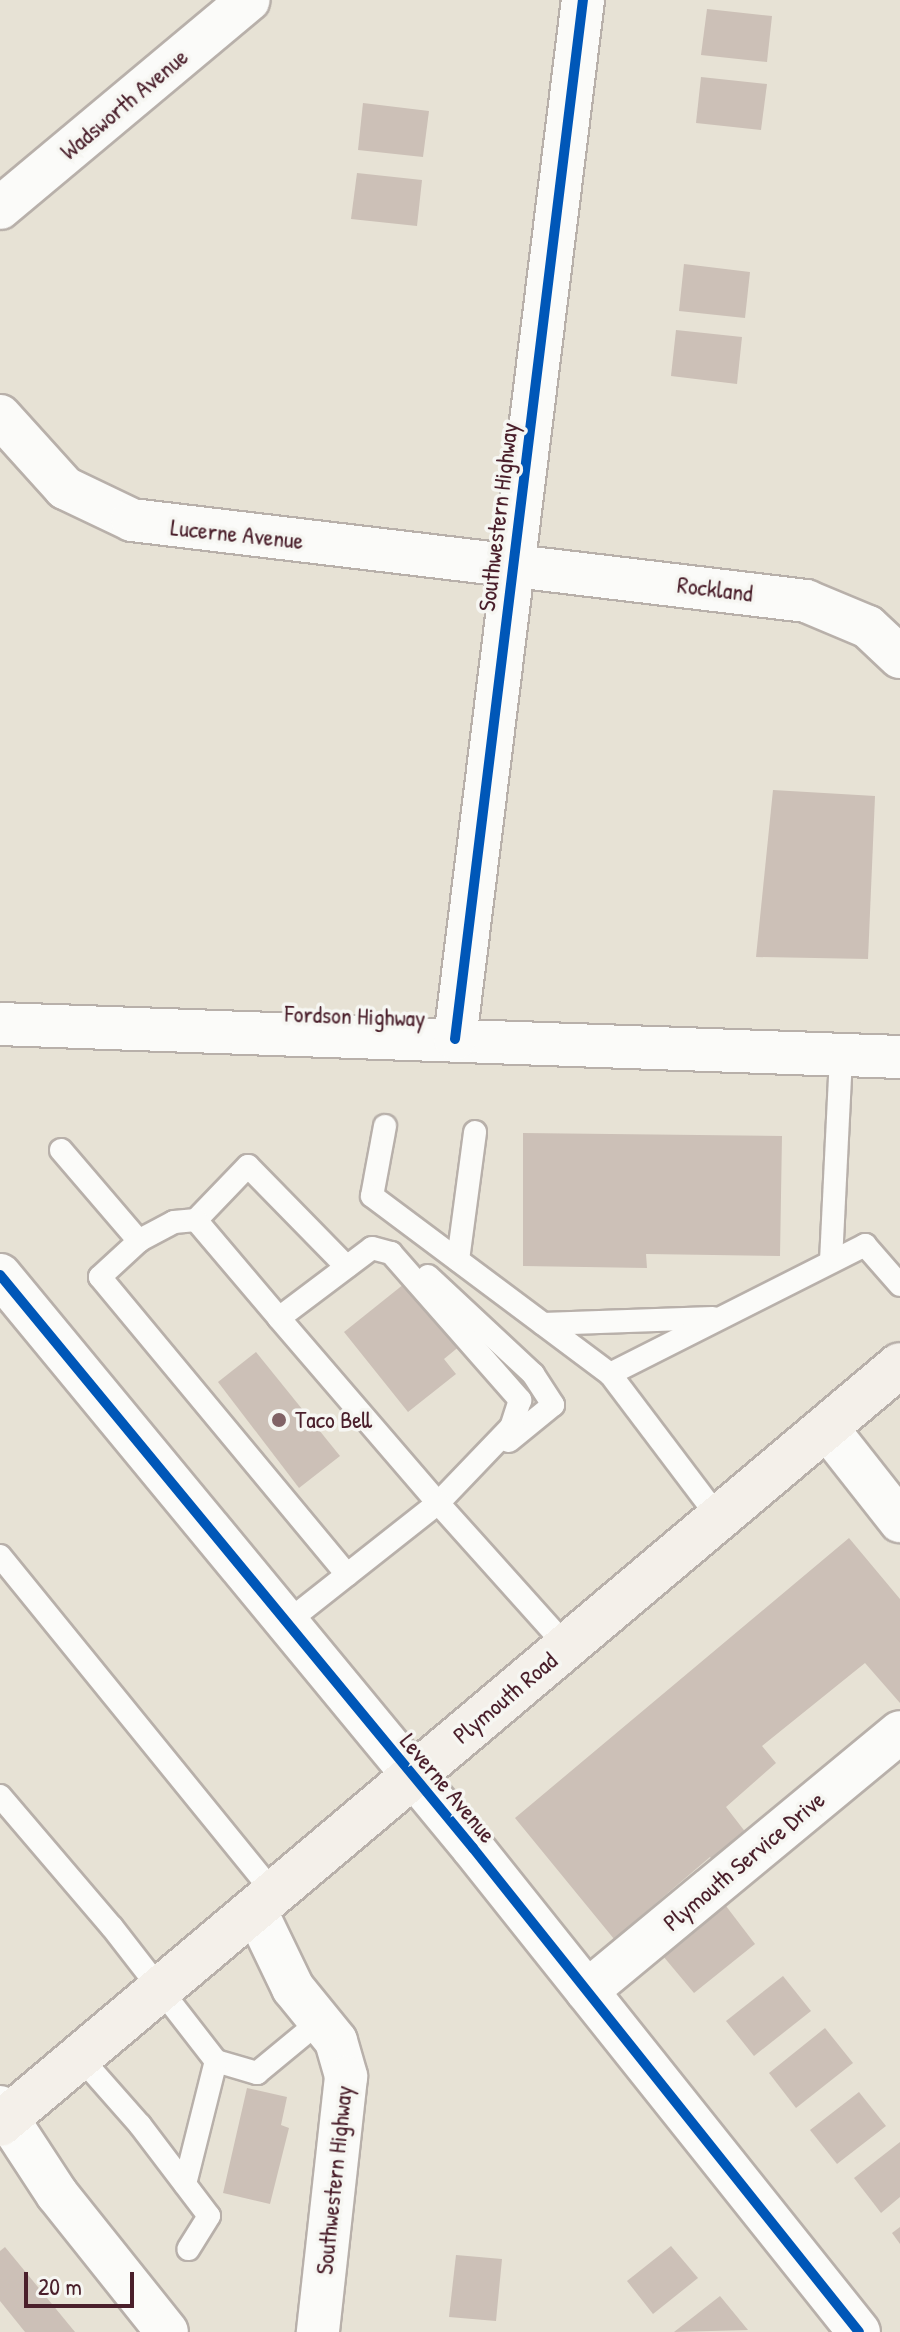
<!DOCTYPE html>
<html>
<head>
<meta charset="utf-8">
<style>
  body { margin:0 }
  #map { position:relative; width:900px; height:2332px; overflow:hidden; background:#e7e2d5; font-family:"Patrick Hand",sans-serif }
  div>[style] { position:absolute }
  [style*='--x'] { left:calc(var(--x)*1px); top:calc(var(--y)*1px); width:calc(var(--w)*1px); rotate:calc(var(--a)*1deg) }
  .building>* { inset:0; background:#ccc0b7 }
  .roads { filter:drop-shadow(2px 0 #b8b0aa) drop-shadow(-2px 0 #b8b0aa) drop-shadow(0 2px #b8b0aa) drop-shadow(0 -2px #b8b0aa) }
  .lane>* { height:22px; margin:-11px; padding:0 11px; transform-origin:11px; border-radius:11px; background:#fbfbf9 }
  .street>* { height:42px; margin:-21px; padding:0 21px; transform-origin:21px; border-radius:21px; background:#fbfbf9 }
  .secondary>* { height:44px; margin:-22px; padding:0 22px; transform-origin:22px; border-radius:22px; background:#f4f0ea }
  .cycleway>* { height:10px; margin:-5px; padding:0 5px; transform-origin:5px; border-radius:5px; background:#0057b8 }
  .dots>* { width:22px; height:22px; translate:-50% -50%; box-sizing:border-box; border:4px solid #f6f6f2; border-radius:50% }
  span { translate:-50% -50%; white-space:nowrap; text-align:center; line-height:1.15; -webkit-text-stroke:7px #f6f6f2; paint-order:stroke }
  .street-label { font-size:24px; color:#4a1f2b }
  .poi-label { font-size:24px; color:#4a1f2b }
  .left { translate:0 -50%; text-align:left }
  .scale { position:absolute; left:24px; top:2272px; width:110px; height:36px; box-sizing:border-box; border:4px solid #4a1f2b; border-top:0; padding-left:10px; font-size:24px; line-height:28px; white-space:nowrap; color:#4a1f2b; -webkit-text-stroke:6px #f6f6f2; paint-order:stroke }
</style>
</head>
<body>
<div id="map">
  <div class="building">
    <i style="clip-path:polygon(707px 9px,772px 16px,767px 62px,701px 55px)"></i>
    <i style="clip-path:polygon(701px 77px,767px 84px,761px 130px,696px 123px)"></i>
    <i style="clip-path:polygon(363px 103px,429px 111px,423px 157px,358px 150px)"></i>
    <i style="clip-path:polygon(357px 173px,422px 180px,417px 226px,351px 219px)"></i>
    <i style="clip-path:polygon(684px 264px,750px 272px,745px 318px,679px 311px)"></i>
    <i style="clip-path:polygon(676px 330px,742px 337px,737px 384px,671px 376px)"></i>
    <i style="clip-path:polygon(773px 790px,875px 796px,868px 959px,756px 957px)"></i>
    <i style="clip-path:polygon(523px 1133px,782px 1136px,780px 1256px,646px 1254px,647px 1268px,523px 1266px)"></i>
    <i style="clip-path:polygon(409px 1280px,461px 1345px,444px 1359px,456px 1374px,408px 1412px,344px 1332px)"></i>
    <i style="clip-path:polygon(256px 1352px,340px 1456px,299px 1488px,218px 1382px)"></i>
    <i style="clip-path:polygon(849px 1538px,900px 1599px,900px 1703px,865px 1663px,762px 1746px,776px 1763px,726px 1807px,750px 1838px,718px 1866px,710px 1857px,614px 1939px,515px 1818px)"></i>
    <i style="clip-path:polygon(726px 1906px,755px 1944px,694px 1993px,663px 1956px)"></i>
    <i style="clip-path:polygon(783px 1976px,811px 2011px,754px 2056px,726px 2021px)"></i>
    <i style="clip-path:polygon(825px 2028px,853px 2063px,796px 2108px,769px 2073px)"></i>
    <i style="clip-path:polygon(247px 2088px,287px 2097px,281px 2125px,289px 2128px,270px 2204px,223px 2193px)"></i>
    <i style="clip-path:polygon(859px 2092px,886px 2126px,837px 2164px,810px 2130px)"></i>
    <i style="clip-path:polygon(900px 2142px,900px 2197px,881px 2213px,854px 2178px)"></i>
    <i style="clip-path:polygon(900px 2227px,900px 2244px,892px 2233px)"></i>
    <i style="clip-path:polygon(671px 2246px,698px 2278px,653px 2314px,627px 2281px)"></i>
    <i style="clip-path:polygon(5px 2247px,75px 2332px,25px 2332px,0 2301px,0 2251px)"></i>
    <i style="clip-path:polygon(456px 2255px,502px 2259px,496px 2321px,449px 2317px)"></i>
    <i style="clip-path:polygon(720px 2296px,748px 2330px,674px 2332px)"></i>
  </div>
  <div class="roads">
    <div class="lane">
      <i style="--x:385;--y:1126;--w:71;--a:100.5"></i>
      <i style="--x:372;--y:1196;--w:297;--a:36.8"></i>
      <i style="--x:610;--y:1374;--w:181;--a:52.9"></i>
      <i style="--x:61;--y:1150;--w:120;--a:49.4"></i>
      <i style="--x:196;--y:1220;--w:75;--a:-46.1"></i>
      <i style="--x:248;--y:1166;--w:141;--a:45.6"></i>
      <i style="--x:458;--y:1260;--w:129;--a:-82.4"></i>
      <i style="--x:831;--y:1261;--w:207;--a:-87.2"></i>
      <i style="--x:428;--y:1276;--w:144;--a:43"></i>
      <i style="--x:533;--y:1374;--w:37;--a:57"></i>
      <i style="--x:553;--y:1405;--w:57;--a:140.7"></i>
      <i style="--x:279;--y:1318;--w:116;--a:-37"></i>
      <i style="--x:372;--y:1248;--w:20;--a:15"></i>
      <i style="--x:391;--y:1253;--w:196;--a:48.7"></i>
      <i style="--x:520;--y:1400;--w:28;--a:108"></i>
      <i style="--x:511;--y:1427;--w:105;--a:133.8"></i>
      <i style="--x:438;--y:1503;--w:244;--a:-130.7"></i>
      <i style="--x:279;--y:1318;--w:128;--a:-130.3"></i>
      <i style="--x:196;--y:1220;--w:22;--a:175"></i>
      <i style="--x:174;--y:1222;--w:40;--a:152"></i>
      <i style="--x:139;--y:1241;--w:53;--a:137.3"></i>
      <i style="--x:100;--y:1277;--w:387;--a:50.3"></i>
      <i style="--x:543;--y:1324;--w:170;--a:-2"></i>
      <i style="--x:610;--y:1374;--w:286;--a:-26.8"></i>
      <i style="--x:865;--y:1245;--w:53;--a:48.8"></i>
      <i style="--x:0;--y:1556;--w:434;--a:50.9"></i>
      <i style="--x:286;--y:1623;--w:194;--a:-38.3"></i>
      <i style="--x:438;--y:1503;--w:193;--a:48.1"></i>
      <i style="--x:0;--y:1796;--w:172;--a:49.5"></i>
      <i style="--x:112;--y:1927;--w:170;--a:52.2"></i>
      <i style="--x:216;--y:2061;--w:43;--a:16.3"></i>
      <i style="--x:257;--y:2073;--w:82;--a:-39.5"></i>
      <i style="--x:80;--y:2057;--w:91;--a:48.6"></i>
      <i style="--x:140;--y:2125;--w:114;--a:52.8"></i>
      <i style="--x:209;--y:2216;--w:39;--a:122"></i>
      <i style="--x:185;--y:2184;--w:127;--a:-75.9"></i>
    </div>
    <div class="street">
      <i style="--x:0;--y:208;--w:324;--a:-39.9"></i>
      <i style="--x:0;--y:416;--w:97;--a:47.9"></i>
      <i style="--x:65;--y:488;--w:74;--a:25.5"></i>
      <i style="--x:132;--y:520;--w:679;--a:6.85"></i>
      <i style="--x:806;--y:601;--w:67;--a:22.8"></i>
      <i style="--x:868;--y:627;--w:44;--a:43.2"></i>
      <i style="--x:0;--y:1024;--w:901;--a:2.1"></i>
      <i style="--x:455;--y:1039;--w:1047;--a:-82.98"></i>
      <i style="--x:0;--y:1275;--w:743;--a:50.46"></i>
      <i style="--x:473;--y:1848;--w:619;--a:51.43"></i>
      <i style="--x:826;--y:1427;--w:120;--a:51.8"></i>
      <i style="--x:255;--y:1909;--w:88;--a:64.3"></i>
      <i style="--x:293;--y:1988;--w:68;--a:50.9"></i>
      <i style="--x:336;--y:2041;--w:37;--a:74"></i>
      <i style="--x:346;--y:2077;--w:257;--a:96.3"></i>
      <i style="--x:587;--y:1991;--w:406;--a:-39.6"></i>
      <i style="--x:0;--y:2107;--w:104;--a:56.8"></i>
      <i style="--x:57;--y:2194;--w:176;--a:51.4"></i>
    </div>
    <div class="secondary">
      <i style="--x:0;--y:2124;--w:1177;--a:-40.14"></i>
    </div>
  </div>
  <div class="cycleway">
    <i style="--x:455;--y:1039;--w:1047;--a:-82.98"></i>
    <i style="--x:0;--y:1275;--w:743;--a:50.46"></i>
    <i style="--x:473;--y:1848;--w:619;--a:51.43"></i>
  </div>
  <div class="dots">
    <i style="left:279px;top:1420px;background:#816366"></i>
  </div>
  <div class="street-label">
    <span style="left:124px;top:104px;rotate:-40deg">Wadsworth Avenue</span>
    <span style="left:498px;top:517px;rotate:-83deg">Southwestern Highway</span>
    <span style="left:237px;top:534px;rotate:6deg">Lucerne Avenue</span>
    <span style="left:715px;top:589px;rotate:7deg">Rockland</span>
    <span style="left:355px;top:1016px;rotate:2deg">Fordson Highway</span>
    <span style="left:505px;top:1698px;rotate:-40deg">Plymouth Road</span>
    <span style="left:448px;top:1788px;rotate:50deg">Leverne Avenue</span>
    <span style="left:744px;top:1861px;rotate:-40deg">Plymouth Service Drive</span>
    <span style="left:334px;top:2180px;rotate:-84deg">Southwestern Highway</span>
  </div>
  <div class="poi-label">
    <span class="left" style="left:295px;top:1420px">Taco Bell</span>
  </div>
  <div class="scale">20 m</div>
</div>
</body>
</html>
